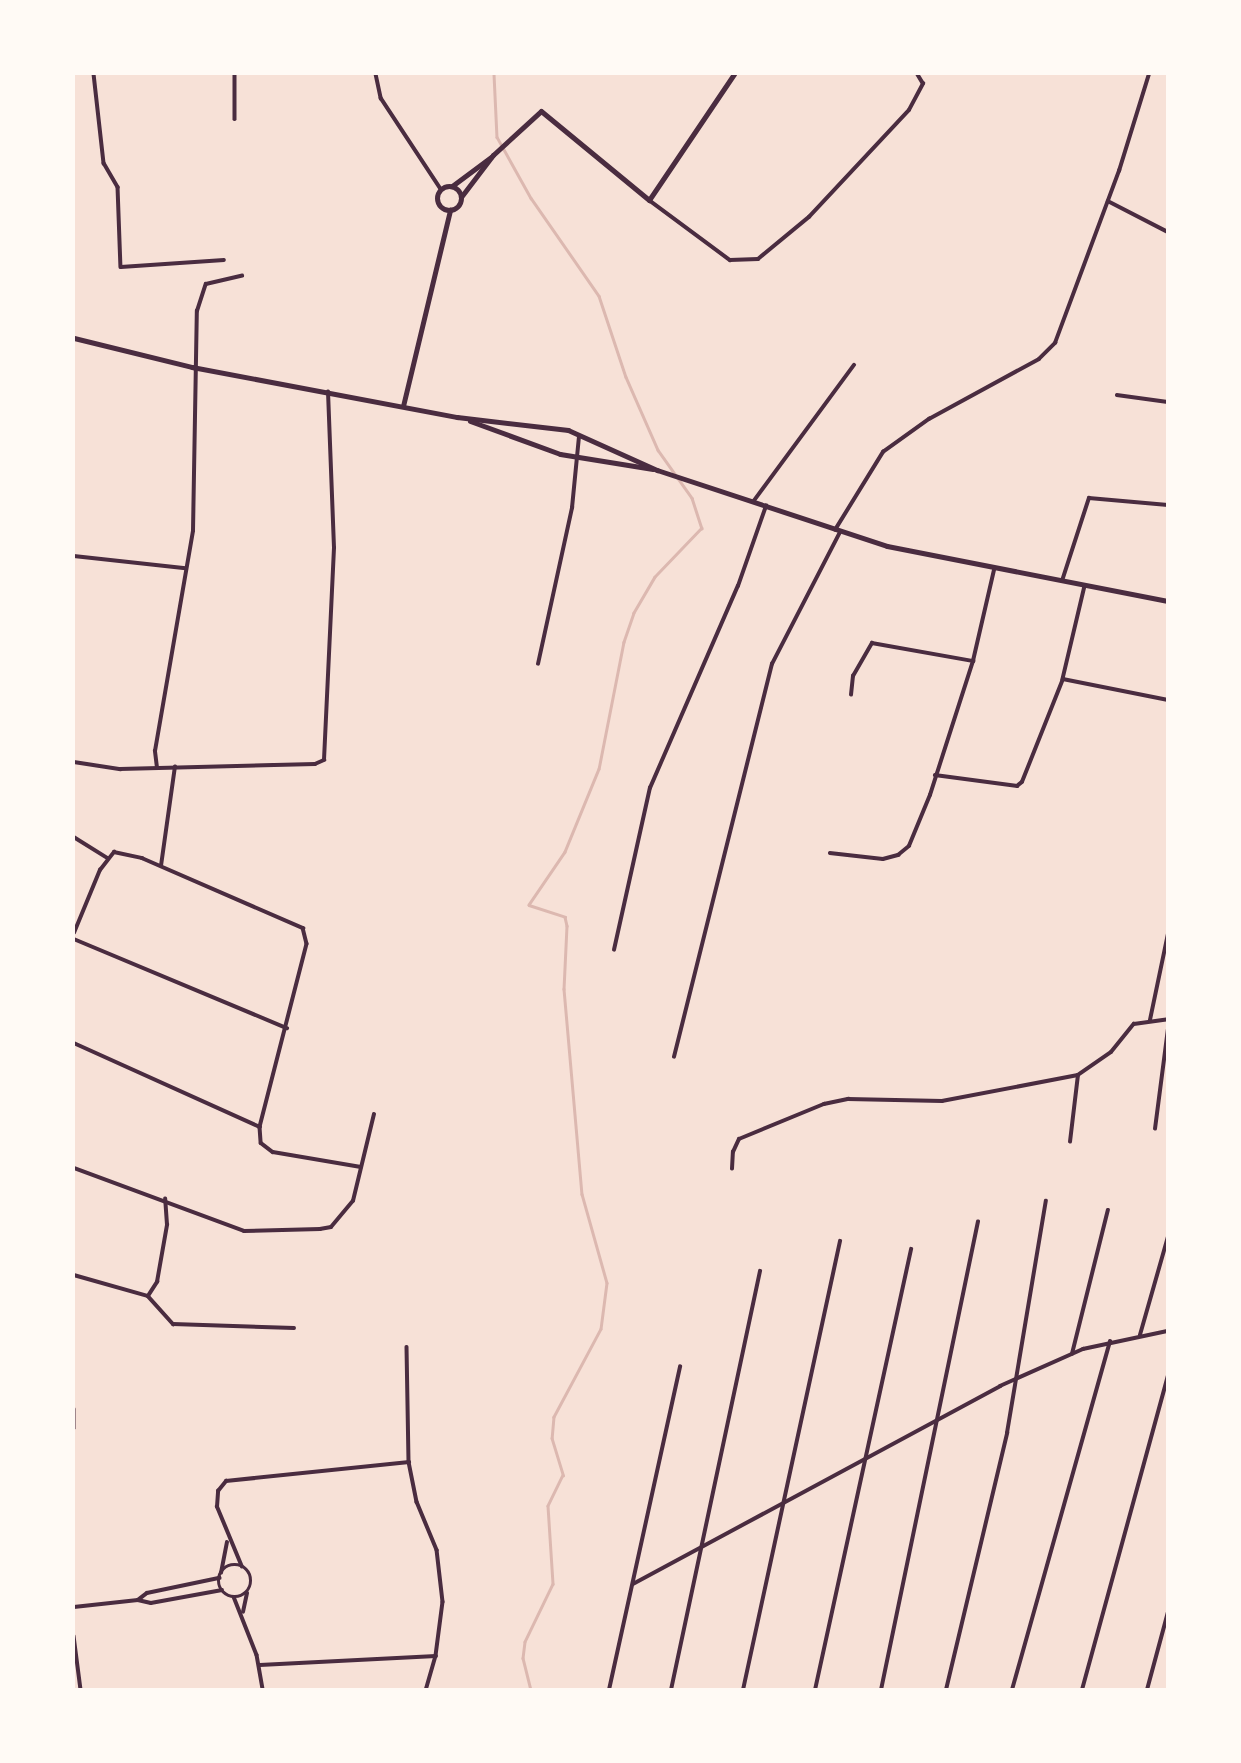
<!DOCTYPE html>
<html>
<head>
<meta charset="utf-8">
<style>
  body { margin:0 }
  #map { position:relative; width:1241px; height:1763px; overflow:hidden; background:#f7e1d7; font-family:Figtree,sans-serif }
  div>[style] { position:absolute }
  [style*='--x'] { left:calc(var(--x)*1px); top:calc(var(--y)*1px); width:calc(var(--w)*1px); rotate:calc(var(--a)*1deg) }
  .stream>* { height:2.5px; margin:-1.25px; padding:0 1.25px; transform-origin:1.25px; border-radius:1.25px; background:#dcb8b0 }
  .minor>* { height:3.5px; margin:-1.75px; padding:0 1.75px; transform-origin:1.75px; border-radius:1.75px; background:#4a2c40 }
  .minor>.ring { margin:-1.75px; padding:0; box-sizing:content-box; background:none; border:3.5px solid #4a2c40; border-radius:50% }
  .tertiary>* { height:5px; margin:-2.5px; padding:0 2.5px; transform-origin:2.5px; border-radius:2.5px; background:#4a2c40 }
  .tertiary>.ring { margin:-2.5px; padding:0; box-sizing:content-box; background:none; border:5px solid #4a2c40; border-radius:50% }
  span { translate:-50% -50%; white-space:nowrap; text-align:center; line-height:1.15; -webkit-text-stroke:7px #fffaf5; paint-order:stroke }
  .frame { position:absolute; inset:0; border:75px solid #fffaf5; pointer-events:none }
</style>
</head>
<body>
<div id="map">
  <div class="stream">
    <i style="--x:494;--y:74;--w:63;--a:87.3"></i>
    <i style="--x:497;--y:137;--w:70;--a:60.9"></i>
    <i style="--x:531;--y:198;--w:119;--a:55.2"></i>
    <i style="--x:599;--y:296;--w:85;--a:71.6"></i>
    <i style="--x:626;--y:377;--w:80;--a:66.3"></i>
    <i style="--x:658;--y:450;--w:59;--a:54.7"></i>
    <i style="--x:692;--y:498;--w:32;--a:72"></i>
    <i style="--x:702;--y:528;--w:68;--a:133.8"></i>
    <i style="--x:655;--y:577;--w:42;--a:120.3"></i>
    <i style="--x:634;--y:613;--w:31;--a:109"></i>
    <i style="--x:624;--y:642;--w:129;--a:101.1"></i>
    <i style="--x:599;--y:769;--w:90;--a:112.3"></i>
    <i style="--x:565;--y:852;--w:64;--a:124.2"></i>
    <i style="--x:529;--y:905;--w:38;--a:18"></i>
    <i style="--x:565;--y:917;--w:9;--a:77"></i>
    <i style="--x:567;--y:926;--w:63;--a:92.7"></i>
    <i style="--x:564;--y:989;--w:206;--a:85"></i>
    <i style="--x:582;--y:1194;--w:92;--a:74.3"></i>
    <i style="--x:607;--y:1283;--w:46;--a:97.4"></i>
    <i style="--x:601;--y:1329;--w:100;--a:118.1"></i>
    <i style="--x:554;--y:1417;--w:21;--a:95"></i>
    <i style="--x:552;--y:1438;--w:39;--a:73"></i>
    <i style="--x:563;--y:1475;--w:34;--a:116"></i>
    <i style="--x:548;--y:1506;--w:78;--a:86.3"></i>
    <i style="--x:553;--y:1584;--w:64;--a:115.8"></i>
    <i style="--x:525;--y:1642;--w:16;--a:97"></i>
    <i style="--x:523;--y:1658;--w:33;--a:76"></i>
  </div>
  <div class="minor">
    <i style="--x:94;--y:74;--w:90;--a:83.6"></i>
    <i style="--x:104;--y:163;--w:28;--a:60"></i>
    <i style="--x:118;--y:187;--w:80;--a:87.9"></i>
    <i style="--x:121;--y:267;--w:103;--a:-3.9"></i>
    <i style="--x:235;--y:74;--w:45;--a:90"></i>
    <i style="--x:376;--y:74;--w:25;--a:78"></i>
    <i style="--x:381;--y:98;--w:109;--a:56.6"></i>
    <i style="--x:649;--y:200;--w:101;--a:36.5"></i>
    <i style="--x:730;--y:260;--w:28;--a:-2"></i>
    <i style="--x:758;--y:259;--w:66;--a:-39.5"></i>
    <i style="--x:809;--y:217;--w:146;--a:-46.9"></i>
    <i style="--x:909;--y:110;--w:30;--a:-62"></i>
    <i style="--x:923;--y:84;--w:12;--a:-121"></i>
    <i style="--x:1108;--y:201;--w:68;--a:27.3"></i>
    <i style="--x:1117;--y:395;--w:51;--a:7.8"></i>
    <i style="--x:753;--y:502;--w:170;--a:-53.6"></i>
    <i style="--x:835;--y:530;--w:92;--a:-58.4"></i>
    <i style="--x:883;--y:452;--w:57;--a:-35.7"></i>
    <i style="--x:929;--y:419;--w:125;--a:-28.6"></i>
    <i style="--x:1039;--y:359;--w:23;--a:-45"></i>
    <i style="--x:1055;--y:343;--w:184;--a:-69.6"></i>
    <i style="--x:1119;--y:171;--w:102;--a:-72.8"></i>
    <i style="--x:74;--y:556;--w:112;--a:6.2"></i>
    <i style="--x:1062;--y:581;--w:87;--a:-72"></i>
    <i style="--x:1089;--y:498;--w:79;--a:5.1"></i>
    <i style="--x:1085;--y:586;--w:96;--a:103.3"></i>
    <i style="--x:1063;--y:679;--w:107;--a:11.3"></i>
    <i style="--x:538;--y:664;--w:160;--a:-77.7"></i>
    <i style="--x:572;--y:508;--w:72;--a:-84.4"></i>
    <i style="--x:851;--y:695;--w:19;--a:-84"></i>
    <i style="--x:853;--y:676;--w:38;--a:-60"></i>
    <i style="--x:872;--y:643;--w:103;--a:10.1"></i>
    <i style="--x:74;--y:762;--w:47;--a:8.7"></i>
    <i style="--x:120;--y:769;--w:195;--a:-1.5"></i>
    <i style="--x:315;--y:764;--w:10;--a:-24"></i>
    <i style="--x:324;--y:760;--w:212;--a:-87.3"></i>
    <i style="--x:334;--y:548;--w:156;--a:-92.2"></i>
    <i style="--x:157;--y:768;--w:17;--a:-97"></i>
    <i style="--x:155;--y:751;--w:223;--a:-80.2"></i>
    <i style="--x:193;--y:531;--w:220;--a:-89"></i>
    <i style="--x:197;--y:311;--w:28;--a:-72"></i>
    <i style="--x:206;--y:284;--w:37;--a:-13"></i>
    <i style="--x:935;--y:775;--w:83;--a:7.6"></i>
    <i style="--x:1017;--y:786;--w:6;--a:-39"></i>
    <i style="--x:1022;--y:782;--w:111;--a:-68.3"></i>
    <i style="--x:74;--y:837;--w:39;--a:32"></i>
    <i style="--x:830;--y:853;--w:53;--a:6.5"></i>
    <i style="--x:883;--y:859;--w:16;--a:-15"></i>
    <i style="--x:898;--y:855;--w:14;--a:-39"></i>
    <i style="--x:909;--y:846;--w:55;--a:-67.6"></i>
    <i style="--x:930;--y:795;--w:141;--a:-72.2"></i>
    <i style="--x:973;--y:661;--w:93;--a:-77"></i>
    <i style="--x:161;--y:866;--w:100;--a:-82"></i>
    <i style="--x:74;--y:933;--w:68;--a:-67.6"></i>
    <i style="--x:100;--y:870;--w:23;--a:-52"></i>
    <i style="--x:114;--y:852;--w:29;--a:12"></i>
    <i style="--x:142;--y:858;--w:176;--a:23.5"></i>
    <i style="--x:303;--y:928;--w:16;--a:76"></i>
    <i style="--x:307;--y:944;--w:189;--a:104.4"></i>
    <i style="--x:260;--y:1127;--w:16;--a:86"></i>
    <i style="--x:261;--y:1143;--w:15;--a:37"></i>
    <i style="--x:273;--y:1152;--w:89;--a:9.7"></i>
    <i style="--x:74;--y:939;--w:231;--a:22.7"></i>
    <i style="--x:614;--y:950;--w:166;--a:-77.5"></i>
    <i style="--x:650;--y:788;--w:220;--a:-66.5"></i>
    <i style="--x:738;--y:586;--w:85;--a:-70.7"></i>
    <i style="--x:1150;--y:1020;--w:88;--a:-78.2"></i>
    <i style="--x:74;--y:1043;--w:204;--a:24.3"></i>
    <i style="--x:674;--y:1057;--w:405;--a:-76"></i>
    <i style="--x:772;--y:664;--w:148;--a:-62.7"></i>
    <i style="--x:1155;--y:1129;--w:101;--a:-82.6"></i>
    <i style="--x:1070;--y:1142;--w:67;--a:-83.2"></i>
    <i style="--x:74;--y:1168;--w:181;--a:20.3"></i>
    <i style="--x:244;--y:1231;--w:76;--a:-1.5"></i>
    <i style="--x:320;--y:1229;--w:11;--a:-10"></i>
    <i style="--x:331;--y:1227;--w:34;--a:-50"></i>
    <i style="--x:353;--y:1201;--w:89;--a:-76.4"></i>
    <i style="--x:732;--y:1169;--w:17;--a:-87"></i>
    <i style="--x:733;--y:1152;--w:14;--a:-65"></i>
    <i style="--x:739;--y:1139;--w:92;--a:-22.4"></i>
    <i style="--x:824;--y:1104;--w:25;--a:-12"></i>
    <i style="--x:848;--y:1099;--w:94;--a:1.2"></i>
    <i style="--x:942;--y:1101;--w:138;--a:-10.8"></i>
    <i style="--x:1078;--y:1075;--w:40;--a:-34.9"></i>
    <i style="--x:1111;--y:1052;--w:36;--a:-51"></i>
    <i style="--x:1134;--y:1024;--w:34;--a:-8"></i>
    <i style="--x:74;--y:1275;--w:77;--a:15.8"></i>
    <i style="--x:148;--y:1296;--w:38;--a:48"></i>
    <i style="--x:173;--y:1324;--w:121;--a:1.9"></i>
    <i style="--x:148;--y:1296;--w:17;--a:-57"></i>
    <i style="--x:157;--y:1282;--w:58;--a:-80"></i>
    <i style="--x:167;--y:1225;--w:26;--a:-94"></i>
    <i style="--x:1140;--y:1335;--w:102;--a:-74.1"></i>
    <i style="--x:407;--y:1347;--w:115;--a:89"></i>
    <i style="--x:409;--y:1462;--w:41;--a:78.7"></i>
    <i style="--x:417;--y:1502;--w:52;--a:67.4"></i>
    <i style="--x:437;--y:1550;--w:52;--a:83.4"></i>
    <i style="--x:443;--y:1602;--w:54;--a:97.4"></i>
    <i style="--x:436;--y:1656;--w:35;--a:106"></i>
    <i style="--x:1072;--y:1354;--w:148;--a:-76"></i>
    <i style="--x:74;--y:1409;--w:19;--a:90"></i>
    <i class="ring" style="left:219px;top:1565px;width:28.5px;height:28.5px"></i>
    <i style="--x:242;--y:1567;--w:65;--a:-112.6"></i>
    <i style="--x:217;--y:1507;--w:16;--a:-86"></i>
    <i style="--x:218;--y:1491;--w:13;--a:-51"></i>
    <i style="--x:226;--y:1481;--w:184;--a:-5.9"></i>
    <i style="--x:221;--y:1573;--w:31;--a:-79"></i>
    <i style="--x:633;--y:1584;--w:417;--a:-28.3"></i>
    <i style="--x:1000;--y:1386;--w:91;--a:-24"></i>
    <i style="--x:1083;--y:1349;--w:87;--a:-12"></i>
    <i style="--x:234;--y:1597;--w:62;--a:68.4"></i>
    <i style="--x:257;--y:1655;--w:36;--a:80"></i>
    <i style="--x:138;--y:1600;--w:11;--a:-38"></i>
    <i style="--x:147;--y:1593;--w:74;--a:-11.8"></i>
    <i style="--x:74;--y:1607;--w:64;--a:-6.2"></i>
    <i style="--x:138;--y:1600;--w:13;--a:13"></i>
    <i style="--x:151;--y:1603;--w:72;--a:-10.4"></i>
    <i style="--x:243;--y:1612;--w:19;--a:-78"></i>
    <i style="--x:74;--y:1636;--w:54;--a:82.6"></i>
    <i style="--x:260;--y:1665;--w:176;--a:-2.9"></i>
    <i style="--x:609;--y:1690;--w:331;--a:-77.6"></i>
    <i style="--x:671;--y:1690;--w:428;--a:-78"></i>
    <i style="--x:743;--y:1690;--w:459;--a:-77.8"></i>
    <i style="--x:815;--y:1690;--w:451;--a:-77.7"></i>
    <i style="--x:881;--y:1690;--w:478;--a:-78.3"></i>
    <i style="--x:946;--y:1690;--w:264;--a:-76.6"></i>
    <i style="--x:1007;--y:1433;--w:235;--a:-80.5"></i>
    <i style="--x:1012;--y:1690;--w:362;--a:-74.3"></i>
    <i style="--x:1082;--y:1690;--w:326;--a:-74.7"></i>
    <i style="--x:1147;--y:1690;--w:81;--a:-74.9"></i>
  </div>
  <div class="tertiary">
    <i style="--x:452;--y:186;--w:49;--a:-36.6"></i>
    <i class="ring" style="left:437px;top:186px;width:19px;height:19px"></i>
    <i style="--x:461;--y:197;--w:53;--a:-52.7"></i>
    <i style="--x:493;--y:155;--w:65;--a:-42.5"></i>
    <i style="--x:541;--y:111;--w:140;--a:39.5"></i>
    <i style="--x:649;--y:200;--w:152;--a:-56"></i>
    <i style="--x:74;--y:338;--w:122;--a:13.8"></i>
    <i style="--x:192;--y:367;--w:270;--a:10.7"></i>
    <i style="--x:457;--y:417;--w:112;--a:6.7"></i>
    <i style="--x:568;--y:430;--w:98;--a:24.2"></i>
    <i style="--x:657;--y:470;--w:242;--a:18.3"></i>
    <i style="--x:887;--y:546;--w:286;--a:11.1"></i>
    <i style="--x:403;--y:406;--w:202;--a:-76.5"></i>
    <i style="--x:470;--y:421;--w:96;--a:20.1"></i>
    <i style="--x:560;--y:454;--w:94;--a:9.2"></i>
  </div>
  <div class="frame"></div>
</div>
</body>
</html>
